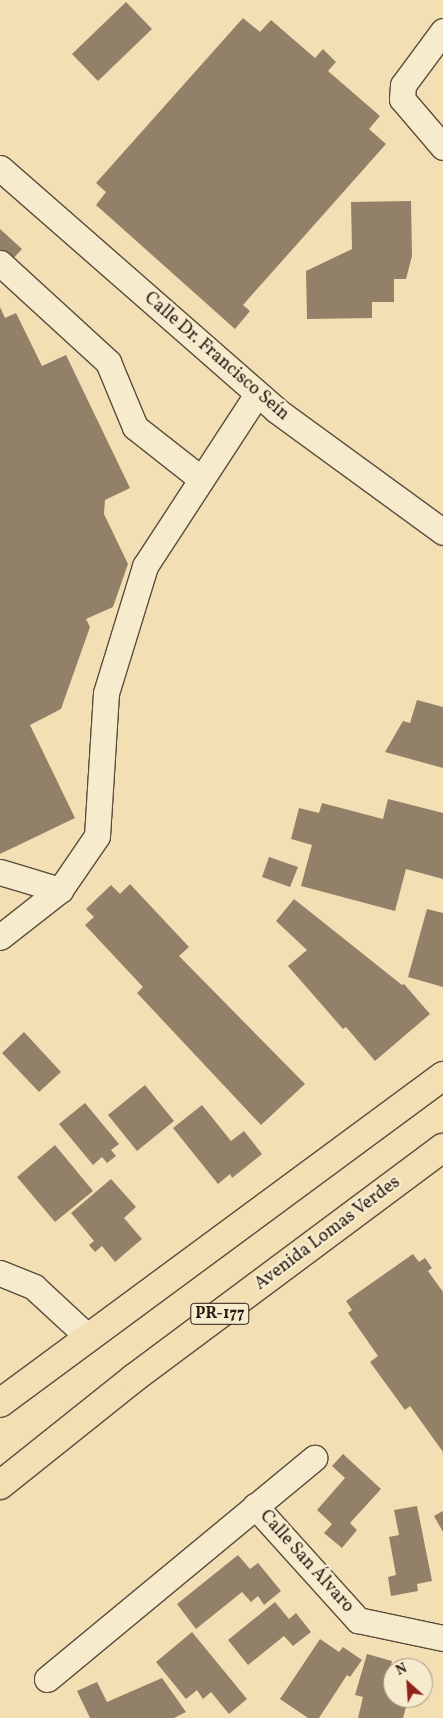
<!DOCTYPE html>
<html>
<head>
<meta charset="utf-8">
<style>
  body { margin:0 }
  #map { position:relative; width:443px; height:1718px; overflow:hidden; background:#f2e0b4; font-family:Vollkorn,serif }
  div>[style] { position:absolute }
  [style*='--x'] { left:calc(var(--x)*1px); top:calc(var(--y)*1px); width:calc(var(--w)*1px); rotate:calc(var(--a)*1deg) }
  .building>* { inset:0; background:#928168 }
  .roads { filter:drop-shadow(1px 0 #5b4c3d) drop-shadow(-1px 0 #5b4c3d) drop-shadow(0 1px #5b4c3d) drop-shadow(0 -1px #5b4c3d) }
  .minor>* { height:25px; margin:-12.5px; padding:0 12.5px; transform-origin:12.5px; border-radius:12.5px; background:#f7ebce }
  .major>* { height:28px; margin:-14px; padding:0 14px; transform-origin:14px; border-radius:14px; background:#f2e0b4 }
  span { translate:-50% -50%; white-space:nowrap; text-align:center; line-height:1.15; -webkit-text-stroke:5px #f7ebce; paint-order:stroke }
  .shield-label span { padding:1px 4px; background:#f7ebce; border:1px solid; border-radius:4px; -webkit-text-stroke-width:0 }
  .shield-label { font-size:16px; color:#291b15; font-weight:700 }
  .street-label { font-size:18px; color:#291b15 }
  .north { position:absolute; left:383px; top:1658px; width:50px; height:50px; box-sizing:border-box; background:#f7ebce; border:1px solid #a59884; border-radius:50%; rotate:334deg; font-size:14px; font-weight:700; line-height:20px; text-align:center; color:#291b15 }
  .north::after { content:''; display:block; margin:auto; width:18px; height:22px; background:#8f2418; clip-path:polygon(50% 0,100% 100%,50% 72%,0 100%) }
</style>
</head>
<body>
<div id="map">
  <div class="building">
    <i style="clip-path:polygon(126px 2px,152px 29px,98px 81px,72px 54px)"></i>
    <i style="clip-path:polygon(243px 18px,260px 32px,271px 20px,315px 58px,323px 49px,336px 62px,328px 71px,380px 116px,369px 129px,386px 144px,243px 305px,250px 311px,235px 329px,96px 205px,106px 192px,96px 183px)"></i>
    <i style="clip-path:polygon(411px 201px,412px 256px,406px 279px,394px 279px,394px 302px,372px 302px,372px 318px,307px 319px,306px 271px,352px 249px,351px 202px)"></i>
    <i style="clip-path:polygon(0 229px,22px 249px,10px 262px,0 253px)"></i>
    <i style="clip-path:polygon(0 307px,5px 318px,16px 313px,42px 366px,66px 355px,130px 488px,105px 500px,104px 514px,128px 564px,113px 607px,86px 619px,90px 627px,61px 709px,30px 725px,75px 818px,0 854px)"></i>
    <i style="clip-path:polygon(417px 700px,443px 707px,443px 768px,385px 752px,403px 721px,410px 723px)"></i>
    <i style="clip-path:polygon(388px 799px,443px 813px,443px 879px,406px 869px,395px 911px,301px 886px,312px 845px,291px 839px,299px 808px,319px 813px,322px 803px,383px 819px)"></i>
    <i style="clip-path:polygon(269px 857px,298px 867px,290px 887px,262px 877px)"></i>
    <i style="clip-path:polygon(130px 884px,189px 947px,179px 956px,305px 1084px,261px 1125px,137px 993px,143px 987px,85px 925px,94px 917px,86px 909px,111px 885px,120px 894px)"></i>
    <i style="clip-path:polygon(294px 899px,402px 985px,404px 984px,430px 1014px,375px 1061px,346px 1027px,343px 1029px,288px 966px,307px 950px,276px 921px)"></i>
    <i style="clip-path:polygon(427px 909px,443px 913px,443px 987px,408px 977px)"></i>
    <i style="clip-path:polygon(24px 1032px,61px 1072px,39px 1092px,2px 1053px)"></i>
    <i style="clip-path:polygon(145px 1085px,174px 1121px,137px 1151px,108px 1115px)"></i>
    <i style="clip-path:polygon(85px 1103px,119px 1144px,111px 1150px,116px 1156px,107px 1163px,102px 1157px,93px 1165px,59px 1124px)"></i>
    <i style="clip-path:polygon(202px 1105px,231px 1141px,244px 1131px,262px 1154px,232px 1178px,230px 1174px,218px 1184px,173px 1128px)"></i>
    <i style="clip-path:polygon(55px 1145px,93px 1191px,55px 1222px,17px 1177px)"></i>
    <i style="clip-path:polygon(111px 1179px,136px 1207px,124px 1218px,142px 1239px,115px 1262px,102px 1246px,95px 1252px,89px 1245px,94px 1241px,71px 1213px)"></i>
    <i style="clip-path:polygon(413px 1254px,419px 1262px,425px 1258px,432px 1268px,428px 1271px,443px 1292px,443px 1452px,410px 1406px,405px 1410px,370px 1362px,378px 1356px,348px 1313px,352px 1310px,346px 1301px)"></i>
    <i style="clip-path:polygon(343px 1454px,381px 1489px,350px 1523px,357px 1530px,342px 1548px,324px 1533px,332px 1524px,317px 1510px,345px 1478px,332px 1466px)"></i>
    <i style="clip-path:polygon(417px 1506px,432px 1581px,417px 1584px,418px 1591px,391px 1596px,388px 1577px,396px 1575px,389px 1537px,399px 1535px,394px 1510px)"></i>
    <i style="clip-path:polygon(443px 1511px,443px 1532px,434px 1516px)"></i>
    <i style="clip-path:polygon(238px 1555px,250px 1569px,258px 1563px,281px 1591px,264px 1605px,258px 1596px,251px 1602px,242px 1592px,196px 1629px,177px 1604px)"></i>
    <i style="clip-path:polygon(275px 1602px,289px 1619px,296px 1613px,311px 1632px,293px 1646px,284px 1636px,248px 1665px,228px 1640px)"></i>
    <i style="clip-path:polygon(192px 1632px,247px 1699px,229px 1714px,211px 1692px,203px 1699px,197px 1690px,186px 1699px,156px 1662px)"></i>
    <i style="clip-path:polygon(320px 1639px,339px 1652px,343px 1647px,362px 1660px,350px 1677px,347px 1675px,319px 1718px,308px 1718px,280px 1699px)"></i>
    <i style="clip-path:polygon(367px 1654px,392px 1661px,390px 1670px,393px 1671px,393px 1698px,403px 1698px,401px 1706px,406px 1707px,403px 1718px,358px 1718px,363px 1697px,355px 1695px)"></i>
    <i style="clip-path:polygon(162px 1678px,186px 1712px,174px 1718px,90px 1718px,77px 1691px,97px 1682px,107px 1702px)"></i>
  </div>
  <div class="roads">
    <div class="minor">
      <i style="--x:443;--y:31;--w:67;--a:126.5"></i>
      <i style="--x:403;--y:85;--w:14;--a:94"></i>
      <i style="--x:402;--y:99;--w:63;--a:49.5"></i>
      <i style="--x:0;--y:168;--w:367;--a:41.2"></i>
      <i style="--x:276;--y:410;--w:207;--a:36.1"></i>
      <i style="--x:0;--y:263;--w:147;--a:42.5"></i>
      <i style="--x:108;--y:362;--w:70;--a:67.4"></i>
      <i style="--x:135;--y:427;--w:84;--a:38.2"></i>
      <i style="--x:0;--y:872;--w:63;--a:16.7"></i>
      <i style="--x:0;--y:937;--w:76;--a:-38.1"></i>
      <i style="--x:60;--y:890;--w:65;--a:-55.6"></i>
      <i style="--x:97;--y:836;--w:143;--a:-86.4"></i>
      <i style="--x:106;--y:693;--w:133;--a:-72.9"></i>
      <i style="--x:145;--y:566;--w:205;--a:-56.9"></i>
      <i style="--x:0;--y:1273;--w:37;--a:22"></i>
      <i style="--x:34;--y:1287;--w:72;--a:42.8"></i>
      <i style="--x:255;--y:1506;--w:154;--a:47.9"></i>
      <i style="--x:358;--y:1620;--w:87;--a:12"></i>
      <i style="--x:47;--y:1679;--w:347;--a:-39.6"></i>
    </div>
    <div class="major">
      <i style="--x:0;--y:1403;--w:551;--a:-36.43"></i>
      <i style="--x:0;--y:1485;--w:171;--a:-38.6"></i>
      <i style="--x:134;--y:1378;--w:385;--a:-36.7"></i>
    </div>
  </div>
  <div class="shield-label">
    <span style="left:220px;top:1314px">PR-177</span>
  </div>
  <div class="street-label">
    <span style="left:216px;top:357px;rotate:41deg">Calle Dr. Francisco Seín</span>
    <span style="left:328px;top:1234px;rotate:-37deg">Avenida Lomas Verdes</span>
    <span style="left:306px;top:1562px;rotate:48deg">Calle San Álvaro</span>
  </div>
  <div class="north">N</div>
</div>
</body>
</html>
